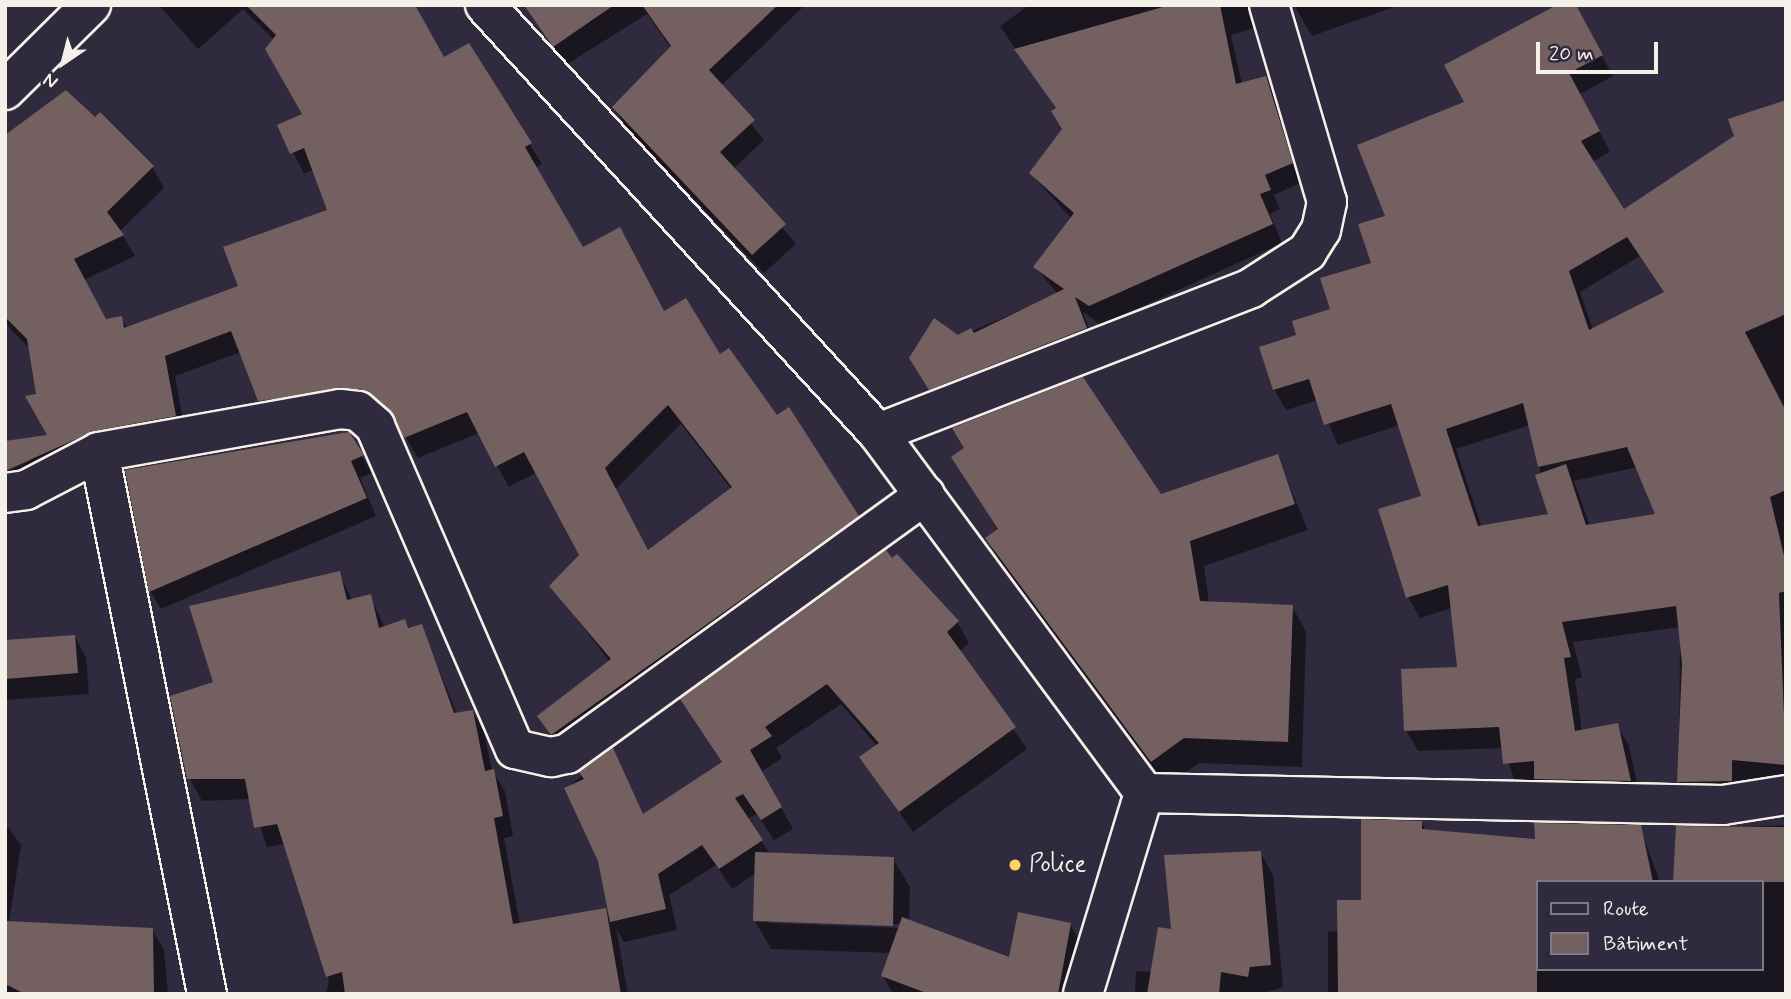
<!DOCTYPE html>
<html>
<head>
<meta charset="utf-8">
<style>
  body { margin:0 }
  #map { position:relative; width:1791px; height:999px; overflow:hidden; background:#2f2a3d; font-family:Mynerve,sans-serif }
  div>[style] { position:absolute }
  [style*='--x'] { left:calc(var(--x)*1px); top:calc(var(--y)*1px); width:calc(var(--w)*1px); rotate:calc(var(--a)*1deg) }
  .shadow>* { inset:0; background:#0007 }
  .building>* { inset:0; background:#746061 }
  .roads { filter:drop-shadow(2px 0 #f4f1e8) drop-shadow(-2px 0 #f4f1e8) drop-shadow(0 2px #f4f1e8) drop-shadow(0 -2px #f4f1e8) }
  .minor>* { height:38px; margin:-19px; padding:0 19px; transform-origin:19px; border-radius:19px; background:#2f2a3d }
  .dots>* { width:19px; height:19px; translate:-50% -50%; box-sizing:border-box; border:4px solid #2f2a3d; border-radius:50% }
  span { translate:-50% -50%; white-space:nowrap; text-align:center; line-height:1.15; -webkit-text-stroke:5px #2f2a3d; paint-order:stroke }
  .poi-label { font-size:24px; color:#f4f1e8 }
  .left { translate:0 -50%; text-align:left }
  .frame { position:absolute; inset:0; border:7px solid #f4f1e8; pointer-events:none }
  .legend { position:absolute; left:1536px; top:880px; width:228px; height:91px; box-sizing:border-box; background:#2f2a3d; border:2px solid #7e7a81; margin:0; padding:9px 12px; list-style:none; font-size:21px; color:#f4f1e8 }
  .legend li { display:flex; align-items:center; gap:14px; height:35px }
  .legend b { width:35px; border:2px solid #7e7a81 }
  .north { position:absolute; left:28px; top:28px; width:70px; height:70px; -webkit-text-stroke:5px #2f2a3d; paint-order:stroke; rotate:215deg; font-size:19px; font-weight:700; line-height:28px; text-align:center; color:#f4f1e8 }
  .north::after { content:''; display:block; margin:auto; width:24px; height:32px; background:#f4f1e8; clip-path:polygon(50% 0,100% 100%,50% 72%,0 100%) }
  .scale { position:absolute; left:1536px; top:42px; width:122px; height:32px; box-sizing:border-box; border:4px solid #f4f1e8; border-top:0; padding-left:9px; font-size:21px; line-height:24px; white-space:nowrap; color:#f4f1e8; -webkit-text-stroke:5px #2f2a3d; paint-order:stroke }
</style>
</head>
<body>
<div id="map">
  <div class="shadow">
    <i style="clip-path:polygon(evenodd,159px 5px,381px 5px,444px 60px,468px 46px,542px 164px,535px 168px,582px 249px,719px 357px,777px 417px,870px 537px,564px 754px,539px 716px,610px 662px,552px 587px,581px 555px,537px 472px,509px 487px,479px 433px,418px 458px,401px 429px,374px 409px,272px 421px,241px 352px,175px 376px,186px 437px,5px 495px,5px 472px,31px 460px,23px 460px,49px 437px,30px 349px,5px 323px,5px 137px,100px 115px,153px 168px,164px 188px,120px 231px,135px 256px,84px 280px,106px 321px,121px 318px,127px 328px,240px 287px,329px 211px,314px 169px,304px 174px,280px 126px,305px 115px,274px 40px,243px 9px,198px 49px,159px 5px,681px 424px,732px 490px,648px 552px,615px 490px,681px 424px)"></i>
    <i style="clip-path:polygon(524px 5px,805px 5px,721px 86px,764px 140px,733px 169px,796px 244px,764px 273px,625px 126px,615px 107px,671px 48px,647px 14px,566px 65px)"></i>
    <i style="clip-path:polygon(1029px 5px,1270px 5px,1258px 27px,1231px 35px,1242px 84px,1265px 78px,1276px 97px,1302px 182px,1274px 195px,1280px 209px,1270px 214px,1282px 243px,1101px 325px,1083px 312px,1096px 348px,941px 408px,922px 377px,958px 337px,1058px 294px,1035px 267px,1072px 219px,1031px 174px,1063px 130px,1057px 110px,1000px 26px)"></i>
    <i style="clip-path:polygon(1287px 5px,1400px 5px,1312px 36px,1295px 7px)"></i>
    <i style="clip-path:polygon(evenodd,1574px 5px,1613px 76px,1580px 94px,1610px 152px,1592px 162px,1623px 212px,1786px 101px,1786px 784px,1743px 780px,1743px 801px,1691px 802px,1679px 782px,1680px 627px,1573px 642px,1582px 677px,1575px 679px,1582px 732px,1617px 725px,1629px 746px,1641px 801px,1516px 784px,1503px 748px,1418px 751px,1406px 730px,1459px 669px,1452px 608px,1420px 618px,1408px 597px,1424px 497px,1400px 425px,1338px 445px,1318px 400px,1286px 410px,1274px 389px,1373px 264px,1387px 217px,1466px 103px,1574px 5px,1640px 256px,1665px 293px,1593px 330px,1580px 292px,1640px 256px,1574px 5px,1530px 425px,1550px 516px,1482px 528px,1456px 449px,1530px 425px,1574px 5px,1638px 467px,1658px 515px,1590px 526px,1574px 481px,1638px 467px)"></i>
    <i style="clip-path:polygon(348px 434px,372px 473px,360px 478px,376px 516px,161px 609px,151px 592px,127px 471px)"></i>
    <i style="clip-path:polygon(1277px 456px,1308px 530px,1204px 566px,1209px 603px,1292px 606px,1306px 632px,1302px 767px,1199px 763px,1167px 786px,1001px 563px,987px 538px,999px 531px,953px 458px,1160px 496px)"></i>
    <i style="clip-path:polygon(evenodd,339px 573px,352px 600px,370px 596px,385px 628px,421px 626px,457px 714px,473px 712px,484px 732px,492px 771px,505px 791px,513px 836px,504px 838px,520px 925px,605px 910px,612px 922px,599px 861px,567px 788px,612px 750px,644px 816px,723px 763px,682px 700px,957px 622px,969px 643px,959px 652px,1027px 749px,913px 832px,862px 758px,877px 746px,841px 704px,776px 748px,782px 758px,761px 772px,793px 829px,774px 840px,757px 814px,747px 819px,770px 854px,893px 859px,910px 887px,909px 922px,1010px 959px,1070px 925px,1082px 945px,1072px 994px,893px 994px,883px 976px,892px 953px,771px 949px,755px 921px,756px 873px,732px 889px,716px 865px,669px 895px,677px 930px,624px 942px,616px 929px,628px 994px,326px 994px,329px 981px,285px 844px,267px 847px,251px 799px,202px 801px,191px 781px,172px 697px,215px 683px,339px 573px,769px 920px,902px 924px,901px 928px,769px 923px,769px 920px)"></i>
    <i style="clip-path:polygon(75px 637px,86px 657px,89px 694px,5px 700px,5px 642px)"></i>
    <i style="clip-path:polygon(1421px 822px,1426px 831px,1536px 841px,1640px 827px,1660px 882px,1537px 882px,1537px 969px,1761px 969px,1761px 882px,1677px 828px,1786px 825px,1786px 994px,1328px 994px,1328px 932px,1339px 931px)"></i>
    <i style="clip-path:polygon(5px 823px,21px 845px,9px 923px,152px 929px,164px 950px,168px 994px,5px 994px)"></i>
    <i style="clip-path:polygon(1260px 852px,1273px 875px,1283px 987px,1261px 994px,1135px 994px,1136px 971px,1152px 972px,1173px 931px)"></i>
  </div>
  <div class="building">
    <i style="clip-path:polygon(evenodd,246px 5px,415px 5px,444px 57px,469px 43px,532px 143px,525px 147px,583px 247px,620px 227px,664px 311px,686px 298px,720px 354px,729px 348px,777px 415px,789px 407px,859px 516px,551px 735px,537px 716px,611px 659px,549px 586px,579px 555px,524px 452px,495px 467px,467px 412px,404px 438px,390px 410px,360px 389px,258px 401px,231px 331px,165px 356px,176px 416px,94px 431px,5px 471px,5px 441px,47px 435px,25px 396px,36px 394px,27px 339px,5px 317px,5px 135px,66px 90px,95px 117px,100px 112px,154px 166px,107px 212px,124px 235px,74px 259px,106px 319px,122px 316px,124px 328px,238px 286px,223px 247px,327px 210px,304px 148px,290px 154px,277px 125px,302px 114px,265px 49px,276px 35px,246px 5px,668px 405px,732px 487px,648px 550px,605px 468px,668px 405px)"></i>
    <i style="clip-path:polygon(524px 5px,614px 5px,553px 47px)"></i>
    <i style="clip-path:polygon(642px 5px,778px 5px,709px 70px,755px 120px,720px 152px,786px 224px,752px 255px,612px 107px,671px 46px)"></i>
    <i style="clip-path:polygon(1170px 5px,1220px 5px,1236px 84px,1266px 76px,1293px 163px,1265px 175px,1271px 190px,1260px 194px,1273px 224px,1089px 306px,1075px 297px,1087px 328px,929px 390px,909px 358px,934px 318px,958px 335px,971px 328px,974px 333px,1064px 289px,1033px 267px,1074px 213px,1029px 173px,1062px 129px,1051px 111px,1056px 108px,1014px 49px)"></i>
    <i style="clip-path:polygon(evenodd,1557px 5px,1576px 5px,1603px 55px,1569px 73px,1600px 131px,1581px 141px,1624px 209px,1734px 136px,1728px 119px,1786px 100px,1786px 314px,1745px 332px,1786px 411px,1786px 490px,1770px 497px,1786px 564px,1786px 591px,1779px 593px,1786px 765px,1732px 760px,1732px 781px,1677px 782px,1682px 664px,1676px 606px,1562px 622px,1571px 657px,1564px 658px,1575px 731px,1618px 723px,1631px 781px,1534px 779px,1534px 761px,1503px 764px,1499px 727px,1404px 731px,1401px 669px,1457px 667px,1448px 585px,1406px 598px,1378px 509px,1421px 496px,1391px 404px,1324px 425px,1309px 379px,1273px 390px,1259px 347px,1296px 335px,1292px 321px,1330px 309px,1320px 278px,1371px 263px,1358px 224px,1385px 216px,1357px 145px,1464px 102px,1444px 65px,1557px 5px,1627px 237px,1664px 292px,1589px 330px,1569px 271px,1627px 237px,1557px 5px,1523px 403px,1538px 467px,1627px 447px,1655px 514px,1586px 525px,1566px 464px,1535px 475px,1548px 514px,1478px 526px,1446px 429px,1523px 403px)"></i>
    <i style="clip-path:polygon(1083px 377px,1161px 494px,1278px 454px,1295px 504px,1190px 541px,1200px 601px,1293px 605px,1288px 742px,1184px 738px,1151px 762px,985px 538px,998px 529px,951px 457px,964px 448px,952px 428px)"></i>
    <i style="clip-path:polygon(349px 432px,364px 455px,351px 461px,367px 498px,149px 592px,125px 470px)"></i>
    <i style="clip-path:polygon(886px 550px,892px 558px,897px 554px,959px 621px,947px 632px,1016px 727px,899px 812px,859px 757px,879px 743px,827px 684px,765px 727px,772px 736px,750px 750px,782px 807px,761px 820px,743px 794px,735px 798px,763px 840px,719px 869px,702px 845px,658px 874px,666px 909px,610px 922px,598px 861px,564px 788px,584px 779px,579px 772px,613px 748px,643px 814px,722px 762px,680px 699px)"></i>
    <i style="clip-path:polygon(340px 571px,347px 600px,371px 594px,379px 628px,405px 619px,408px 628px,422px 624px,454px 713px,473px 710px,485px 771px,494px 769px,503px 816px,494px 818px,513px 924px,606px 908px,621px 994px,345px 994px,342px 972px,326px 977px,277px 824px,254px 828px,245px 779px,187px 779px,170px 696px,213px 682px,189px 606px)"></i>
    <i style="clip-path:polygon(75px 635px,78px 673px,5px 679px,5px 640px)"></i>
    <i style="clip-path:polygon(1361px 819px,1422px 821px,1422px 829px,1535px 839px,1534px 823px,1641px 825px,1653px 882px,1537px 882px,1537px 994px,1338px 994px,1337px 900px,1361px 900px)"></i>
    <i style="clip-path:polygon(1676px 826px,1786px 827px,1786px 882px,1673px 882px)"></i>
    <i style="clip-path:polygon(1261px 851px,1271px 965px,1250px 967px,1248px 977px,1221px 972px,1219px 994px,1147px 994px,1158px 927px,1171px 929px,1164px 855px)"></i>
    <i style="clip-path:polygon(755px 852px,894px 857px,893px 926px,753px 921px)"></i>
    <i style="clip-path:polygon(1018px 912px,1071px 923px,1058px 994px,929px 994px,881px 976px,902px 917px,1009px 957px)"></i>
    <i style="clip-path:polygon(5px 921px,153px 928px,154px 994px,25px 994px,5px 984px)"></i>
  </div>
  <div class="roads">
    <div class="minor">
      <i style="--x:485;--y:5;--w:581;--a:47.44"></i>
      <i style="--x:878;--y:433;--w:448;--a:53.5"></i>
      <i style="--x:1144;--y:793;--w:210;--a:106.9"></i>
      <i style="--x:5;--y:90;--w:121;--a:-44.7"></i>
      <i style="--x:878;--y:433;--w:400;--a:-21.2"></i>
      <i style="--x:1251;--y:288;--w:67;--a:-32.7"></i>
      <i style="--x:1307;--y:252;--w:26;--a:-58"></i>
      <i style="--x:1321;--y:230;--w:29;--a:-78"></i>
      <i style="--x:1327;--y:202;--w:205;--a:-106.4"></i>
      <i style="--x:99;--y:452;--w:553;--a:78.73"></i>
      <i style="--x:5;--y:493;--w:21;--a:-8"></i>
      <i style="--x:26;--y:490;--w:82;--a:-27.5"></i>
      <i style="--x:99;--y:452;--w:245;--a:-10.1"></i>
      <i style="--x:340;--y:409;--w:18;--a:6"></i>
      <i style="--x:358;--y:411;--w:23;--a:41"></i>
      <i style="--x:375;--y:426;--w:352;--a:66.6"></i>
      <i style="--x:515;--y:749;--w:37;--a:13"></i>
      <i style="--x:551;--y:757;--w:16;--a:-11"></i>
      <i style="--x:567;--y:754;--w:442;--a:-35.9"></i>
      <i style="--x:1144;--y:793;--w:579;--a:1.19"></i>
      <i style="--x:1723;--y:805;--w:64;--a:-9"></i>
    </div>
  </div>
  <div class="dots">
    <i style="left:1015px;top:865px;background:#ffd166"></i>
  </div>
  <div class="poi-label">
    <span class="left" style="left:1029px;top:865px">Police</span>
  </div>
  <div class="frame"></div>
  <ul class="legend">
  <li><b style="height:9px;background:#2f2a3d"></b>Route</li>
  <li><b style="height:19px;background:#746061"></b>Bâtiment</li>
  </ul>
  <div class="north">N</div>
  <div class="scale">20 m</div>
</div>
</body>
</html>
